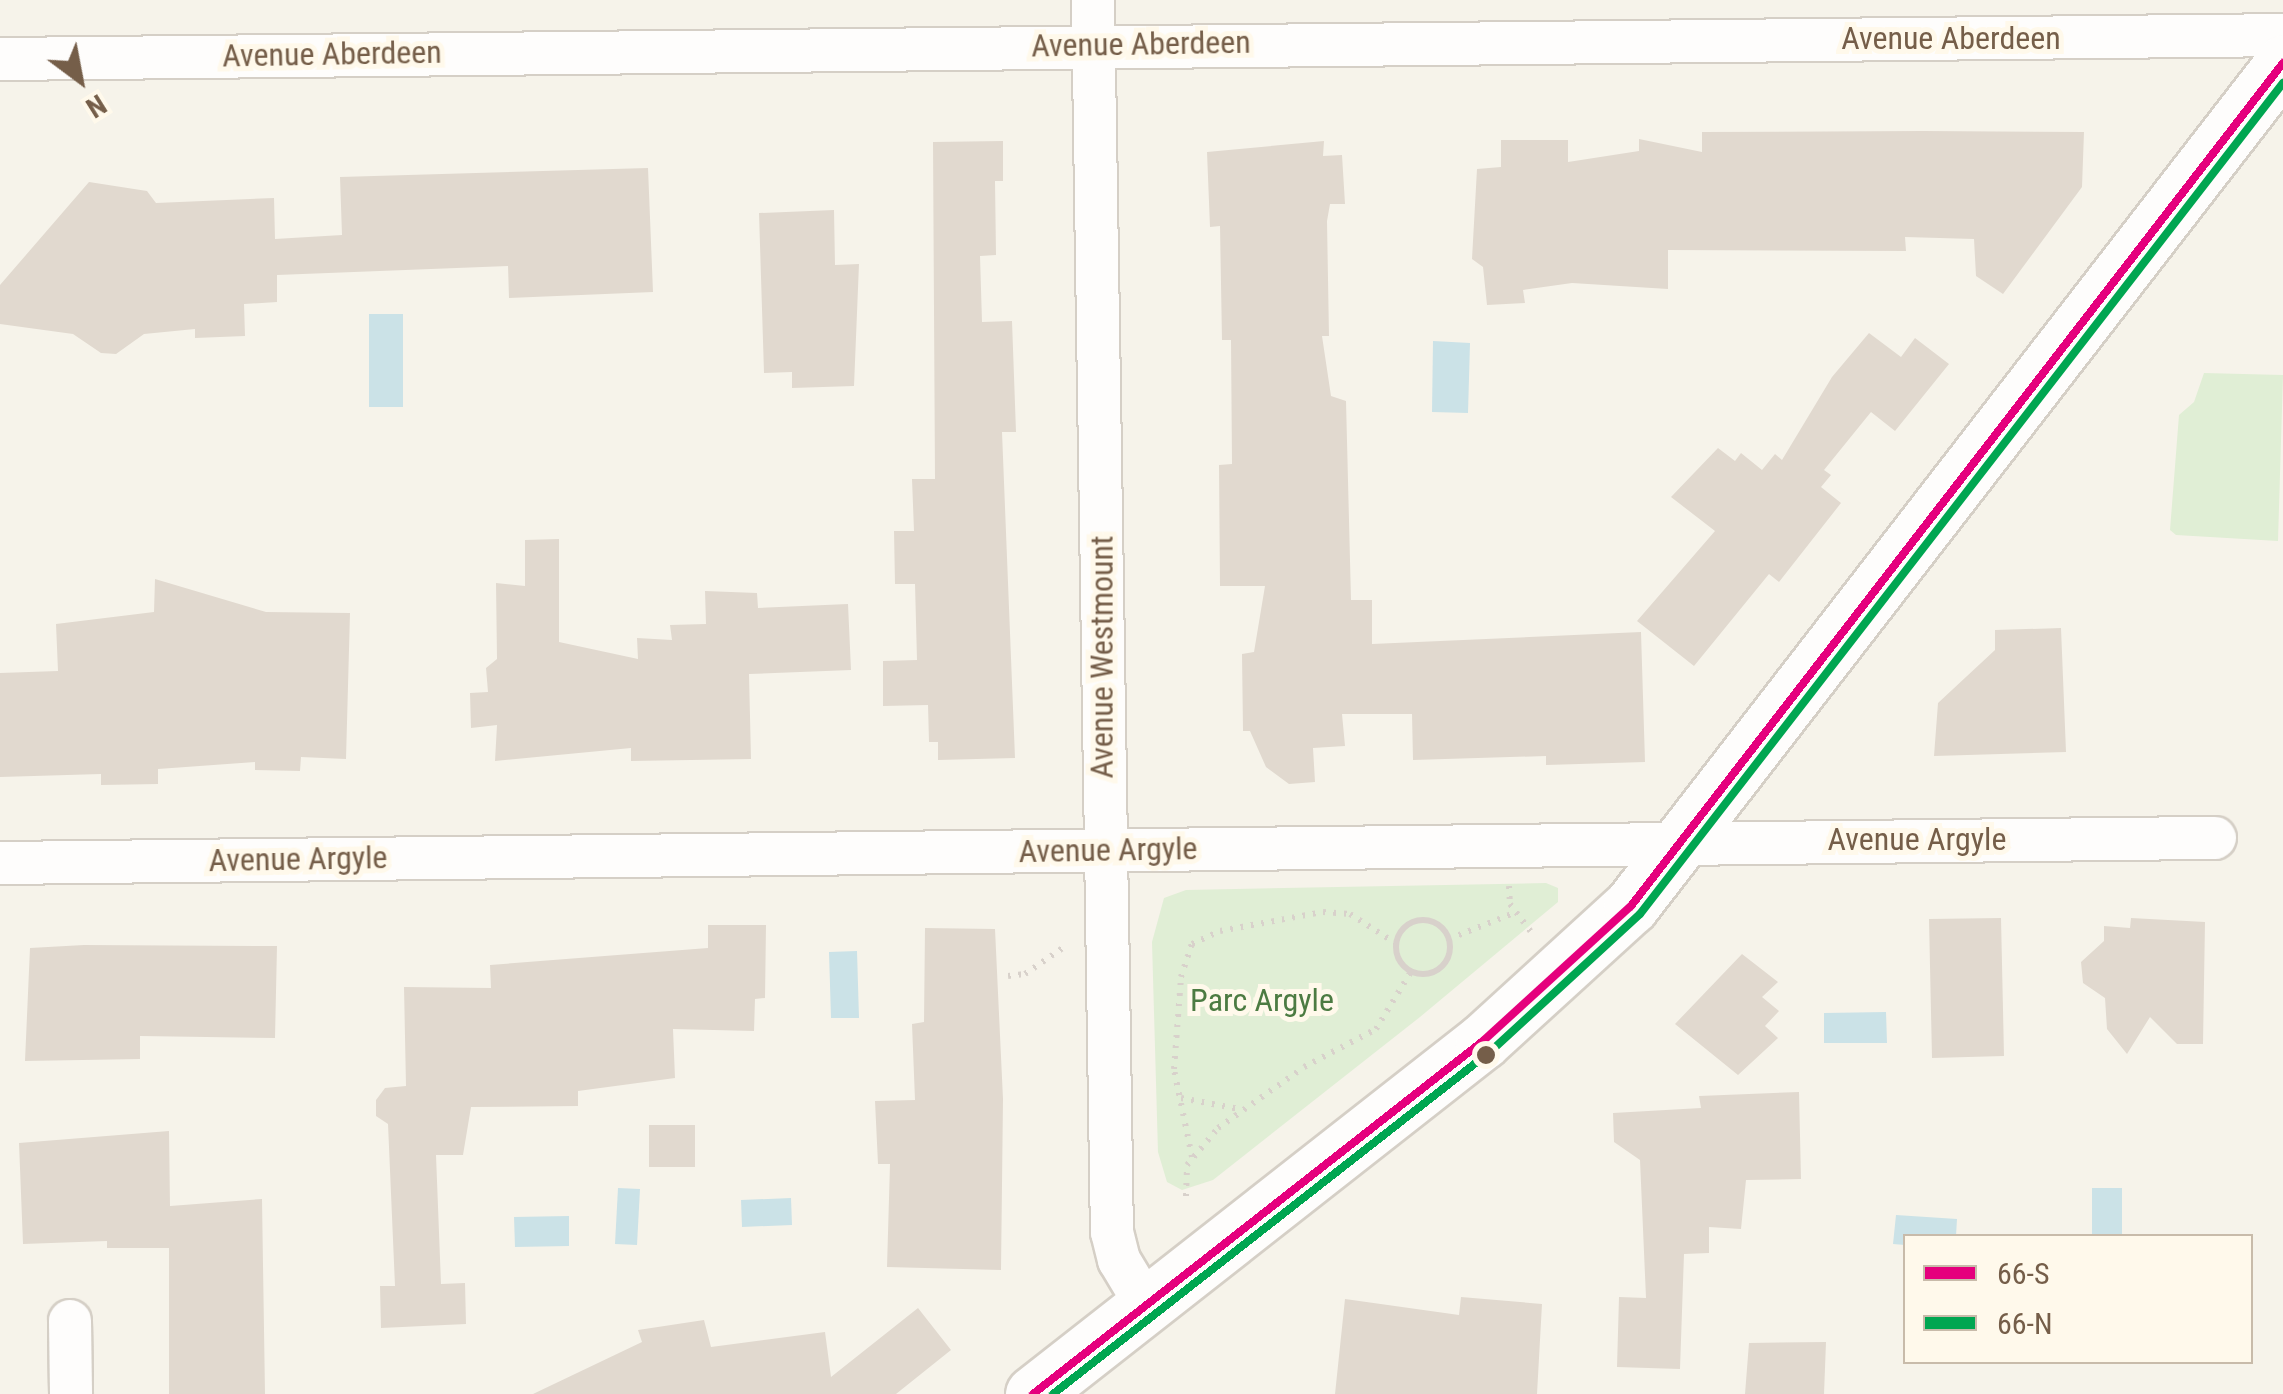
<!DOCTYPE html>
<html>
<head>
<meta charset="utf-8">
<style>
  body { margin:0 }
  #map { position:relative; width:2283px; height:1394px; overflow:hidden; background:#f6f3ea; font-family:"Roboto Condensed",sans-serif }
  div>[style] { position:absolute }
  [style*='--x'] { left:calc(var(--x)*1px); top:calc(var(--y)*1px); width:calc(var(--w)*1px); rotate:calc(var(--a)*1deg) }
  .green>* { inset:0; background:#e0eed5 }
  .water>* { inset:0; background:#cbe2e7 }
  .building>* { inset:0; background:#e1d9cf }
  .path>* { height:6px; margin-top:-3px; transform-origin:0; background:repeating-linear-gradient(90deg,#d8d1cb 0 2.5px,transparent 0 10.5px) }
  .path>.ring { margin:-3px; padding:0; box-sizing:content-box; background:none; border:6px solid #d8d1cb; border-radius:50% }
  .roads { filter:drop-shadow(2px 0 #d5cfc6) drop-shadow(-2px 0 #d5cfc6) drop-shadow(0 2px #d5cfc6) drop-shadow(0 -2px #d5cfc6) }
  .street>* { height:42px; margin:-21px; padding:0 21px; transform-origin:21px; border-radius:21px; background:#fefdfc }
  .secondary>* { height:55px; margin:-27.5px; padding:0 27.5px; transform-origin:27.5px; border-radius:27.5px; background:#fefdfc }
  .bus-1>* { height:8px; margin:-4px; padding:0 4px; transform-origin:4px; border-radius:4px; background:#e5007d }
  .bus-2>* { height:8px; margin:-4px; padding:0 4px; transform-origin:4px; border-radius:4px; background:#00a651 }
  .dots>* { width:28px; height:28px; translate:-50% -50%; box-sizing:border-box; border:5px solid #fff9eb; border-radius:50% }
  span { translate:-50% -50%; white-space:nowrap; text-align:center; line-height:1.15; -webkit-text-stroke:10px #fff9eb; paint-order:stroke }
  .street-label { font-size:32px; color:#755e49 }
  .park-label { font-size:32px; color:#4c7b42 }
  .legend { position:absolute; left:1903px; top:1234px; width:350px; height:130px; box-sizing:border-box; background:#fff9eb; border:2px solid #c8bbaa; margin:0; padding:12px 18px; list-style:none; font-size:30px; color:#755e49 }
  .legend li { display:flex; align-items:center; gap:20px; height:50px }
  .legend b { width:50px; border:2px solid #c8bbaa }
  .north { position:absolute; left:30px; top:30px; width:100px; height:100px; -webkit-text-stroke:8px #fff9eb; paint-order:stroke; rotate:148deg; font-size:28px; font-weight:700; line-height:40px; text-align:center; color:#755e49 }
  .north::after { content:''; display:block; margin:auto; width:35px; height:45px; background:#755e49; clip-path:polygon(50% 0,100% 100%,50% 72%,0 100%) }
</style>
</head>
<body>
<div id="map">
  <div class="green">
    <i style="clip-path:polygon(2204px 373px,2283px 375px,2278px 541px,2176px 535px,2170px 530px,2179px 415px,2194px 402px)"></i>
    <i style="clip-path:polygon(1546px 883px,1558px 888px,1558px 902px,1420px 1017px,1213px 1180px,1182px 1190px,1167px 1182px,1158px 1152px,1152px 942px,1164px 898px,1186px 890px)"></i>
  </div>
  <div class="water">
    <i style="clip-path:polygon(369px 314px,403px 314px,403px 407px,369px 407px)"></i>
    <i style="clip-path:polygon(1433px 341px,1470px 343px,1468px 413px,1432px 412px)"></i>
    <i style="clip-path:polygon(857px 951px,859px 1018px,831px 1018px,829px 952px)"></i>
    <i style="clip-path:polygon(1886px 1012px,1887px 1043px,1824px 1043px,1824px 1013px)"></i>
    <i style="clip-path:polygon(618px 1188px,640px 1189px,637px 1245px,615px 1244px)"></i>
    <i style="clip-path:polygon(2092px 1188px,2122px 1188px,2122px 1236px,2092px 1236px)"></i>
    <i style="clip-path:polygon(791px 1198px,792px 1225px,742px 1227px,741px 1200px)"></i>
    <i style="clip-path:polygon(1896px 1215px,1957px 1219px,1956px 1236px,1906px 1236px,1905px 1245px,1893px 1244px)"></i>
    <i style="clip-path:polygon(569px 1216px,569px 1246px,515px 1247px,514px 1217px)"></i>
  </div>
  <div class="building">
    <i style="clip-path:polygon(1923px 131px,2084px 132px,2082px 187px,2003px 294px,1976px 276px,1974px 239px,1905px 237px,1906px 251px,1668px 250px,1668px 289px,1572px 283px,1523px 290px,1525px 303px,1487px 305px,1483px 267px,1472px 259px,1477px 169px,1501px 167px,1501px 140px,1568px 140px,1568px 162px,1639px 151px,1639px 139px,1702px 152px,1702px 132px)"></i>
    <i style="clip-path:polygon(1003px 141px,1003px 181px,995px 181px,996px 255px,980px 256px,982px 322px,1012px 321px,1016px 432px,1002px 432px,1015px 758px,938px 760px,938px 742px,929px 742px,928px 705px,883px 706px,883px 661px,917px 660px,915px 584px,895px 584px,894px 531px,914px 531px,912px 479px,935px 479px,933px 142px)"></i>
    <i style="clip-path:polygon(1324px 141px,1323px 156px,1342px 155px,1345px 204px,1330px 204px,1327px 221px,1329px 336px,1322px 336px,1331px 396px,1346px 401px,1351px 600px,1372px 600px,1372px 644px,1641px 632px,1645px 762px,1546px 765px,1546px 756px,1413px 760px,1412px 714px,1342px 714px,1345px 746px,1313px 748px,1315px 782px,1289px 784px,1266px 767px,1250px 731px,1243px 731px,1242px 654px,1254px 652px,1265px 586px,1220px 586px,1219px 465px,1232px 464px,1231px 340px,1222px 340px,1220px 226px,1210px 227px,1207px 152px)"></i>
    <i style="clip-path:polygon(648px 168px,653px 292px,509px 298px,508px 266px,277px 275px,277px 302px,244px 304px,245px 336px,195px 338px,195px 329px,144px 334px,116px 354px,101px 353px,73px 334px,0 324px,0 285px,89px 182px,147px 191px,156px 203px,274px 198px,275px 239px,342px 235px,340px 177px)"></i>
    <i style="clip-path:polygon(834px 210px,835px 265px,859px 264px,854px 386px,792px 388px,792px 372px,764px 373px,759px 213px)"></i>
    <i style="clip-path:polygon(1869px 333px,1901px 357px,1915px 338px,1949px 364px,1895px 431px,1871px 412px,1824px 470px,1831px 475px,1821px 487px,1841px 503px,1779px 582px,1769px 574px,1694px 666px,1637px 621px,1715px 531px,1671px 497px,1718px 448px,1735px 461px,1741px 453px,1762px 470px,1775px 454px,1782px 460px,1832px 377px)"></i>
    <i style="clip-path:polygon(559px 539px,559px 642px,638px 659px,637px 638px,672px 640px,670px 625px,706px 624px,705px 591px,757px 593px,758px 608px,848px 604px,851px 670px,749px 674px,751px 759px,631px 761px,631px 748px,495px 761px,497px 725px,471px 728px,470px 693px,488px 692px,486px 668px,497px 659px,496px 583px,525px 586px,525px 540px)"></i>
    <i style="clip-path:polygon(155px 579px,266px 612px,350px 613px,346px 759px,301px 757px,300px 771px,255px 770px,255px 762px,158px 769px,158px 784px,101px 785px,101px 774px,0 777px,0 673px,58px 671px,56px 624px,154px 612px)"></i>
    <i style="clip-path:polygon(2061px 628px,2066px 752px,1934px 756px,1938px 703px,1995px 650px,1995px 630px)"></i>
    <i style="clip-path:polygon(2001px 918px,2004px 1056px,1932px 1058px,1929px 919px)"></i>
    <i style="clip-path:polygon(2131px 918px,2205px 922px,2203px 1044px,2177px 1044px,2150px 1017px,2127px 1054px,2107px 1029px,2105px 998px,2083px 983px,2081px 962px,2104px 941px,2104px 926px,2130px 928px)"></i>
    <i style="clip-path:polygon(708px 925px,766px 925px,765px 998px,755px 999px,754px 1031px,673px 1029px,675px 1078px,578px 1091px,578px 1106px,471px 1107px,463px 1155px,436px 1155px,441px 1284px,465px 1283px,466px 1324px,381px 1328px,380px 1286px,395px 1286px,388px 1124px,376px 1116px,376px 1100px,385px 1088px,406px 1086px,404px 987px,491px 988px,490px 965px,708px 948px)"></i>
    <i style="clip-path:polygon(925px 928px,995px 929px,1003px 1099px,1001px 1270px,887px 1267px,890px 1164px,878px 1164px,875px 1101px,915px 1100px,912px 1024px,924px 1022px)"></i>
    <i style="clip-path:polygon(84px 945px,277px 946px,275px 1038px,140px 1036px,140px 1059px,25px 1061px,30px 948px)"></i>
    <i style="clip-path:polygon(1742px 954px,1778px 982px,1762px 997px,1779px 1011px,1765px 1026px,1778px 1038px,1738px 1075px,1675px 1024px)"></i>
    <i style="clip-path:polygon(1799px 1092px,1801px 1179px,1746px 1180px,1741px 1229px,1709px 1227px,1709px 1253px,1684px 1254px,1680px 1369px,1617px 1367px,1619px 1297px,1646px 1298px,1640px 1160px,1614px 1142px,1613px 1113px,1701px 1108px,1699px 1096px)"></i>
    <i style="clip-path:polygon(649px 1125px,695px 1125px,695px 1167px,649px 1167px)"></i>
    <i style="clip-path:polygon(169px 1131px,170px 1206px,262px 1199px,265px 1394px,169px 1394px,169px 1248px,107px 1248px,107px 1241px,23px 1244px,19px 1143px)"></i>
    <i style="clip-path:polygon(1461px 1297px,1542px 1304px,1537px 1394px,1335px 1394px,1345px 1299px,1459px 1315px)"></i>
    <i style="clip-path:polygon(918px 1308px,951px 1350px,896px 1394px,533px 1394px,642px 1342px,638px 1330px,704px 1320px,711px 1347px,825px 1332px,831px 1377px)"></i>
    <i style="clip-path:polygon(1826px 1342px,1824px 1394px,1745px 1394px,1749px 1343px)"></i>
  </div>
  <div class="path">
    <i style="--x:1509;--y:886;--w:18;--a:87"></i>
    <i style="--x:1510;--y:904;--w:34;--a:53"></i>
    <i class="ring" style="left:1396px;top:920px;width:48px;height:48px"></i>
    <i style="--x:1449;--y:939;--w:70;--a:-21.8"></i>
    <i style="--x:1008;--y:976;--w:17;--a:-7"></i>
    <i style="--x:1025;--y:974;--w:51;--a:-34.6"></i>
    <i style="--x:1181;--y:1098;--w:59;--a:10.7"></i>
    <i style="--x:1192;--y:1157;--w:90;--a:-101.6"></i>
    <i style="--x:1174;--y:1069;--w:92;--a:-85.6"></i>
    <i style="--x:1181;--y:977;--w:35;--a:-72"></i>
    <i style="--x:1192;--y:944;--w:31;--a:-25"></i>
    <i style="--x:1220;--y:931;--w:105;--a:-10.5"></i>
    <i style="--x:1323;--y:912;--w:27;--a:4"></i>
    <i style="--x:1350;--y:914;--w:56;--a:32.6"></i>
    <i style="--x:1186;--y:1196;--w:31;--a:-88"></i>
    <i style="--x:1187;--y:1165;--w:48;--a:-50"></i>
    <i style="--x:1218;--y:1128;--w:105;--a:-35.3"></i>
    <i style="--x:1304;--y:1067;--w:81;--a:-27.8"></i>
    <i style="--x:1376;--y:1029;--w:69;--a:-58.6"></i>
  </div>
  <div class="roads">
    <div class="street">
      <i style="--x:1093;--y:0;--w:1232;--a:89.12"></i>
      <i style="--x:1112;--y:1232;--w:29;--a:76"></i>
      <i style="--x:1119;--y:1260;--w:52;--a:59"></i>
      <i style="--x:0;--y:59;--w:2283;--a:-0.6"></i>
      <i style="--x:0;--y:863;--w:2215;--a:-0.65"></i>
      <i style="--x:70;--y:1321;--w:73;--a:89.2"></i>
    </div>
    <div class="secondary">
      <i style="--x:1033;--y:1394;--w:572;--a:-38.11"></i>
      <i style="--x:1483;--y:1041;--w:200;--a:-42.4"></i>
      <i style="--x:1631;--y:906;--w:1066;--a:-52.28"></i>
    </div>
  </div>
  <div class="bus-1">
    <i style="--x:1033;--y:1394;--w:572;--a:-38.11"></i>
    <i style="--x:1483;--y:1041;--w:200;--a:-42.4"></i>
    <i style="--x:1631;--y:906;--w:1066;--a:-52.28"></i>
  </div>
  <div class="bus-2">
    <i style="--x:1053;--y:1394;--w:556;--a:-38.06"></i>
    <i style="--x:1491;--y:1051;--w:202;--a:-42.6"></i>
    <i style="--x:1640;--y:914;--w:1051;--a:-52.27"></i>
  </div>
  <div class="dots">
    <i style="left:1486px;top:1055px;background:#755e49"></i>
  </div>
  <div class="street-label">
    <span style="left:1951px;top:38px">Avenue Aberdeen</span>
    <span style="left:1141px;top:44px;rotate:-1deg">Avenue Aberdeen</span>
    <span style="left:332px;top:54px;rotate:-1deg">Avenue Aberdeen</span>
    <span style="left:1102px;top:657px;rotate:-90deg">Avenue Westmount</span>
    <span style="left:1917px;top:839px">Avenue Argyle</span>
    <span style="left:1108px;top:850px;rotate:-1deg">Avenue Argyle</span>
    <span style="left:298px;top:859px;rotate:-1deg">Avenue Argyle</span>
  </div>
  <div class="park-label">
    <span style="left:1262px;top:1000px">Parc Argyle</span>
  </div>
  <ul class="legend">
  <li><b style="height:12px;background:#e5007d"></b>66-S</li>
  <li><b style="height:12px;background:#00a651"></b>66-N</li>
  </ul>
  <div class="north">N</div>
</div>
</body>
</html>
